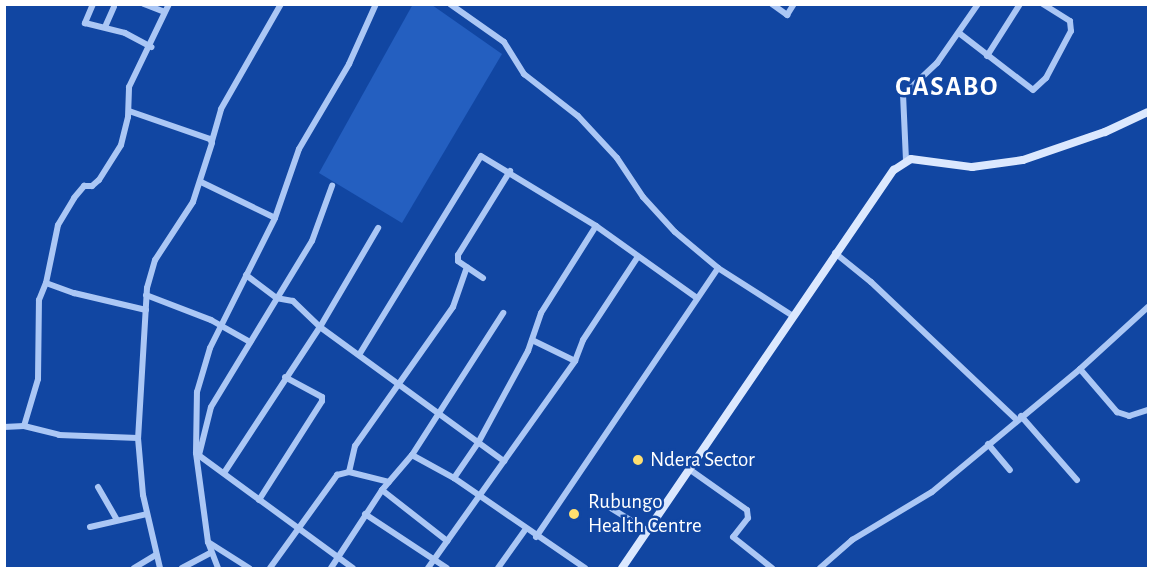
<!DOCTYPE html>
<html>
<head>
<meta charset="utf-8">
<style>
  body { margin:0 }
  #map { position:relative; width:1153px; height:573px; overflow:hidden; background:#1146a2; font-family:"Alegreya Sans",sans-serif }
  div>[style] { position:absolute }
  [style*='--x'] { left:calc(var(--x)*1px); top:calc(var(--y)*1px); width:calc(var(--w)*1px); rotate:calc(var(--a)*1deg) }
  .green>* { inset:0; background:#245fc0 }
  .minor>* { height:6px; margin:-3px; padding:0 3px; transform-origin:3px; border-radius:3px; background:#abc7f5 }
  .secondary>* { height:8px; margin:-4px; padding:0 4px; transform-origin:4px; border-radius:4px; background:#dbe8fe }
  .dots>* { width:16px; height:16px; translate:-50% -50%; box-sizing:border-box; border:3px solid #1146a2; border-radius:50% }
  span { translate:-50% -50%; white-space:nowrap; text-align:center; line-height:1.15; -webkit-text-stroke:5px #1146a2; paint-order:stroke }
  .poi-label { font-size:21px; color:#fff }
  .left { translate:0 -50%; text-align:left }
  .district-label { font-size:27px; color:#fff; font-weight:700; letter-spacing:1.5px }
  .frame { position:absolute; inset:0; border:6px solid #fff; pointer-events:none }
</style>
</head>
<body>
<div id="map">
  <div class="green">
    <i style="clip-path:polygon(413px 4px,432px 5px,502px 54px,402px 223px,319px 173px)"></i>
  </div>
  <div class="minor">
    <i style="--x:93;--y:4;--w:21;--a:113"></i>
    <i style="--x:85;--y:23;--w:41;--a:14"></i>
    <i style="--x:125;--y:33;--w:30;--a:28"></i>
    <i style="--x:144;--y:4;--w:22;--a:21"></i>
    <i style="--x:450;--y:4;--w:66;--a:35.1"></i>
    <i style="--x:504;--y:42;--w:38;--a:58"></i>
    <i style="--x:524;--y:74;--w:68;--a:37.9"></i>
    <i style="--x:578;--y:116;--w:57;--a:47.1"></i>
    <i style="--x:617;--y:158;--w:47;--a:56.3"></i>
    <i style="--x:643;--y:197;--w:47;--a:47.6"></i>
    <i style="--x:675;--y:232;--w:56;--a:39.9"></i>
    <i style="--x:718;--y:268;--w:89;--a:32.6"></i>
    <i style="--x:772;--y:4;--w:19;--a:36"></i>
    <i style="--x:787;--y:15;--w:13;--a:-58"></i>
    <i style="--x:105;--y:27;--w:22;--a:-66"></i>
    <i style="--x:959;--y:33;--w:93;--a:37.6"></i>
    <i style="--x:1033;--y:90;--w:18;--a:-43"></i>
    <i style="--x:1046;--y:78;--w:53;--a:-62"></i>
    <i style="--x:1071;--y:31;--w:10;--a:-96"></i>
    <i style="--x:1070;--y:21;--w:32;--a:-148"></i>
    <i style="--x:987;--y:56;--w:62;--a:-57.6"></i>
    <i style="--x:129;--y:111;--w:86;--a:19.1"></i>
    <i style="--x:210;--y:139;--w:4;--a:63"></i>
    <i style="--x:212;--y:143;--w:62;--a:107.9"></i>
    <i style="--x:193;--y:202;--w:69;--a:123.2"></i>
    <i style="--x:155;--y:260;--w:29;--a:106"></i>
    <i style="--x:147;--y:288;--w:150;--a:93.4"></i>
    <i style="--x:138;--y:438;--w:57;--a:85"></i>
    <i style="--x:143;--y:495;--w:75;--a:76.9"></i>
    <i style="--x:212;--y:141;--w:33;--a:-74"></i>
    <i style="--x:221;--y:109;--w:121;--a:-60.3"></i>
    <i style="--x:906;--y:160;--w:65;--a:-92.6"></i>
    <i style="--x:903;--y:95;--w:47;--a:-43.3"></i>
    <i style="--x:937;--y:63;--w:72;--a:-55.2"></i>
    <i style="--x:201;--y:182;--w:82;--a:25.9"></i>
    <i style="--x:835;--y:253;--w:46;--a:38.9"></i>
    <i style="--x:871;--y:282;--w:199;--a:43.4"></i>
    <i style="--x:246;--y:275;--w:38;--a:37"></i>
    <i style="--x:276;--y:298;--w:17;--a:10"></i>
    <i style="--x:293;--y:301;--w:37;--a:44"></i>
    <i style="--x:320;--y:327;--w:228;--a:36.1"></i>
    <i style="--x:483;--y:278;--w:30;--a:-146"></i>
    <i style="--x:458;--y:261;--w:6;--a:-90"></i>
    <i style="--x:458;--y:255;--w:99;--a:-58.2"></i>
    <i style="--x:46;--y:283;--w:30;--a:20"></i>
    <i style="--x:74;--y:293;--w:74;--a:13.3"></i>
    <i style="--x:146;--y:295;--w:70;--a:21"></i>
    <i style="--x:211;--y:320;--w:45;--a:29.4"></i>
    <i style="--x:532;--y:340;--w:48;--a:26"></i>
    <i style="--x:359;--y:355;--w:233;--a:-58.5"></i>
    <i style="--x:481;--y:156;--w:135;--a:31.3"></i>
    <i style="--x:596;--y:226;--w:124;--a:35.5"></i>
    <i style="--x:1080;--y:369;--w:57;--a:49.3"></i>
    <i style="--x:1117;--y:412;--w:13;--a:18"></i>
    <i style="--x:1129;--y:416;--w:20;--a:-18"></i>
    <i style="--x:1021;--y:416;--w:85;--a:48.8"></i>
    <i style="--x:24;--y:426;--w:49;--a:-73.4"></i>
    <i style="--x:38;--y:379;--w:79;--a:-89.3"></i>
    <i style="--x:39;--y:300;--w:18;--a:-68"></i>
    <i style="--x:46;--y:283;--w:59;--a:-78.3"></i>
    <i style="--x:58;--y:225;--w:31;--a:-59"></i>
    <i style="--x:74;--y:198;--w:16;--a:-50"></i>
    <i style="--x:84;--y:186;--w:8;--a:0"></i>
    <i style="--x:92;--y:186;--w:9;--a:-41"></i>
    <i style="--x:99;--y:180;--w:41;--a:-57.8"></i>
    <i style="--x:121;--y:145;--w:29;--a:-76"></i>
    <i style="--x:128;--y:117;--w:30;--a:-88"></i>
    <i style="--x:129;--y:87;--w:92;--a:-64.3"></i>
    <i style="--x:4;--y:427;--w:20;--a:-3"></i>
    <i style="--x:24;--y:426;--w:36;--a:14"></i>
    <i style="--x:59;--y:435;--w:79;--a:2.2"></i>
    <i style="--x:988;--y:444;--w:34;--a:50"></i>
    <i style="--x:197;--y:454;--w:193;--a:36.2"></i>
    <i style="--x:199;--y:455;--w:49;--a:-76"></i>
    <i style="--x:211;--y:407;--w:194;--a:-58.7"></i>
    <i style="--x:312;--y:241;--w:59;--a:-70"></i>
    <i style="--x:412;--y:455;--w:48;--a:28.7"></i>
    <i style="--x:454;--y:478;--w:159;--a:34.5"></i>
    <i style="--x:689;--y:469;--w:71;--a:35.3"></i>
    <i style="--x:747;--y:510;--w:8;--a:83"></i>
    <i style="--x:748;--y:518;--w:24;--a:128"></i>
    <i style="--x:733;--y:537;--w:50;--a:38.5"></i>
    <i style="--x:349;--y:472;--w:41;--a:14"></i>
    <i style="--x:224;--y:473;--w:175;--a:-56.7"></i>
    <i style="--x:320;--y:327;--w:115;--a:-59.6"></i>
    <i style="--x:454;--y:478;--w:42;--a:-55.6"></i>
    <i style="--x:478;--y:443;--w:105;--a:-61.5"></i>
    <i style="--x:528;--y:351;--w:40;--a:-71.1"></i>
    <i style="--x:541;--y:313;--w:103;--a:-57.7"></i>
    <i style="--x:98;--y:487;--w:38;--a:60"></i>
    <i style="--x:382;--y:490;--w:83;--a:38.1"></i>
    <i style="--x:259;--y:500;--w:117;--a:-57.5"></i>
    <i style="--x:322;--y:401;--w:4;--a:-90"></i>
    <i style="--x:322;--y:397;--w:42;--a:-151.6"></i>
    <i style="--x:609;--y:507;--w:46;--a:31.6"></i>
    <i style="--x:365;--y:514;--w:98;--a:33.4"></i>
    <i style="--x:90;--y:527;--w:58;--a:-12.8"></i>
    <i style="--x:536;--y:537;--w:325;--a:-55.9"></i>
    <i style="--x:208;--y:542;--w:49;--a:32.4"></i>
    <i style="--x:134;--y:568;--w:26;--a:-31"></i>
    <i style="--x:182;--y:568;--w:32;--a:-28"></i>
    <i style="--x:218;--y:568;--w:28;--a:-111"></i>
    <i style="--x:208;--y:542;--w:90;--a:-97.7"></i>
    <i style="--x:196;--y:453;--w:61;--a:-89.1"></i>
    <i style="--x:197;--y:392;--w:46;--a:-73.5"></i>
    <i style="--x:210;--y:348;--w:145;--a:-63.4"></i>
    <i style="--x:275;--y:218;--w:73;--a:-70.8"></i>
    <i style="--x:299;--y:149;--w:99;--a:-59.5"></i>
    <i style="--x:349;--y:64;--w:66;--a:-65.8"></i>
    <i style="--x:270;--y:568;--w:115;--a:-54.2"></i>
    <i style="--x:337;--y:475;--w:12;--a:-14"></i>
    <i style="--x:349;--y:472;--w:27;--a:-77"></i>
    <i style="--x:355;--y:446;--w:170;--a:-54.8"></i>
    <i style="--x:453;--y:307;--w:42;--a:-70.7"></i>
    <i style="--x:331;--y:568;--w:93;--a:-56.8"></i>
    <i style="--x:382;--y:490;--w:46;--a:-49.4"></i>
    <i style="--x:412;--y:455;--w:169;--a:-57.3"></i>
    <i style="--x:428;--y:568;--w:254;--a:-54.6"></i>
    <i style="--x:575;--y:361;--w:22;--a:-69"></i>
    <i style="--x:583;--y:340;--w:98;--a:-56.6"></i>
    <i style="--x:498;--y:568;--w:47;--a:-54.6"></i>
    <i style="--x:820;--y:568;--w:43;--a:-41.2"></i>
    <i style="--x:852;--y:540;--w:93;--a:-31"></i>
    <i style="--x:932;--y:492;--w:192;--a:-39.7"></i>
    <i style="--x:1080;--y:369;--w:92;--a:-42.4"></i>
  </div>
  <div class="secondary">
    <i style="--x:622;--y:568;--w:482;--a:-55.7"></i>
    <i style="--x:894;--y:170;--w:20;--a:-33"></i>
    <i style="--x:911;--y:159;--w:62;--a:7.5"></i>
    <i style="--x:972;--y:167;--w:51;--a:-7.8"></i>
    <i style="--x:1023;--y:160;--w:87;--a:-18.9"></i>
    <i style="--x:1105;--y:132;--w:47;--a:-24.9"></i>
  </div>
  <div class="dots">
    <i style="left:638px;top:460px;background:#ffdf6f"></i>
    <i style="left:574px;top:514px;background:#ffdf6f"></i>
  </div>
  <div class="poi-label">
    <span class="left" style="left:650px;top:460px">Ndera Sector</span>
    <span class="left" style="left:588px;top:514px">Rubungo<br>Health Centre</span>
  </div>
  <div class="district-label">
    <span style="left:947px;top:87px">GASABO</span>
  </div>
  <div class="frame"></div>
</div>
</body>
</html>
